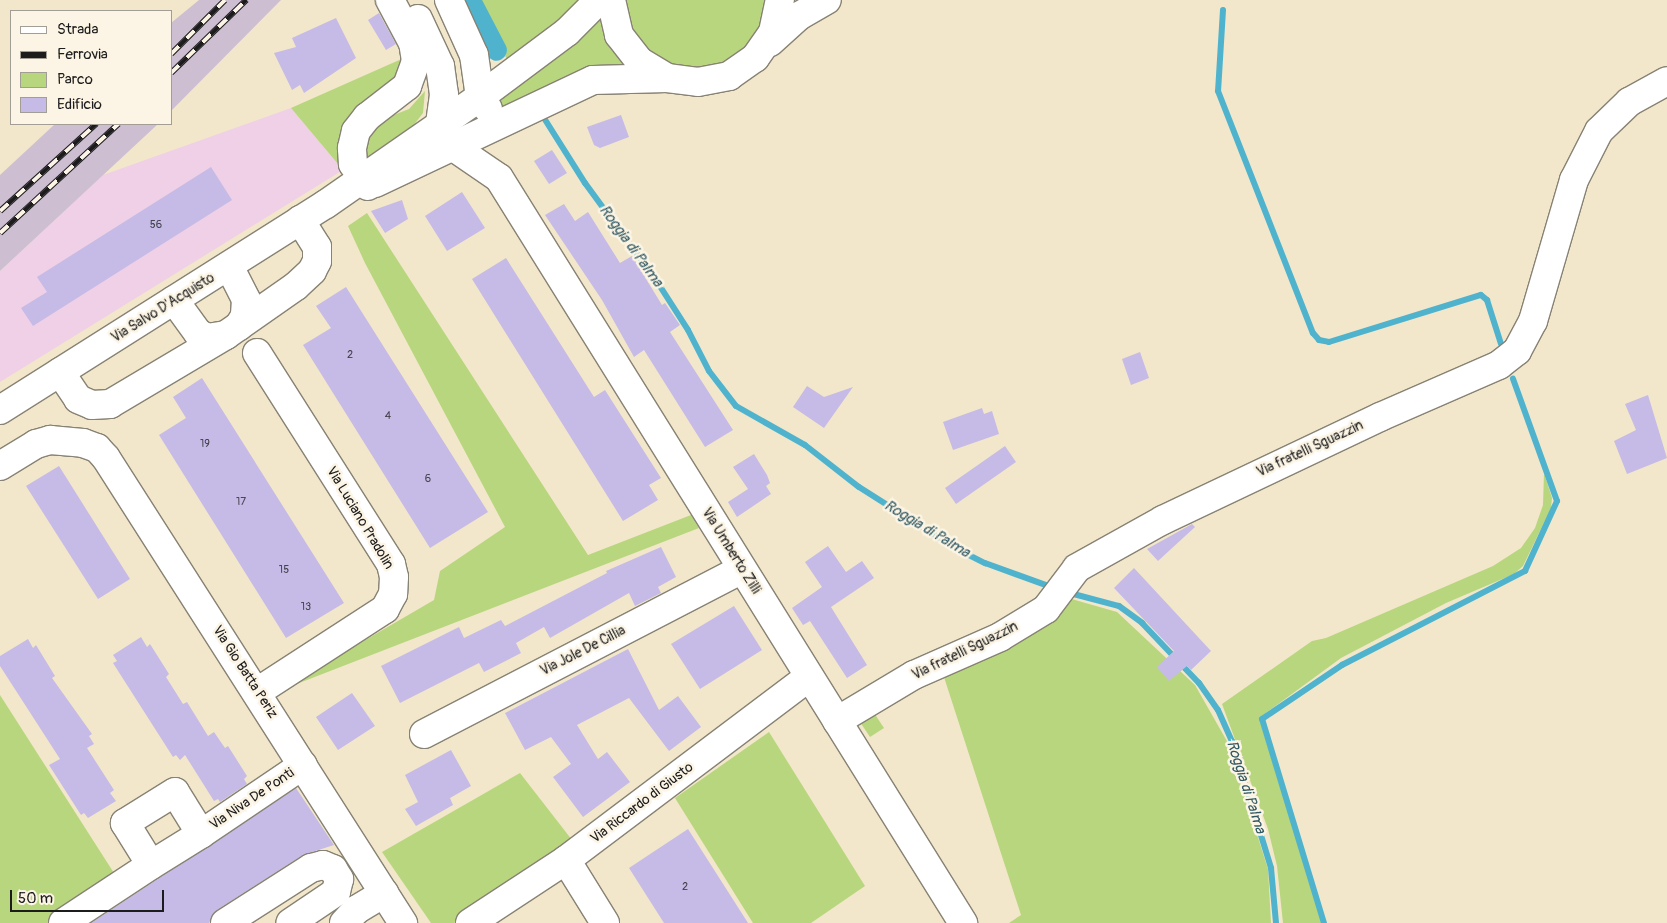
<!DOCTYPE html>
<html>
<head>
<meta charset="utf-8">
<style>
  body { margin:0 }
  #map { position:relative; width:1667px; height:923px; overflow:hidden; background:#f2e7cb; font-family:Pangolin,sans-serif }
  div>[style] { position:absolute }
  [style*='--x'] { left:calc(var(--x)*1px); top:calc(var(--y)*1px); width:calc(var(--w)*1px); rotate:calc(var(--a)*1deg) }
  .built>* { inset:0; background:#efd0e6 }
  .industrial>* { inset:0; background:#cdbed2 }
  .green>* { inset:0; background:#b8d67d }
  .stream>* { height:6px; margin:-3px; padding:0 3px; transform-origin:3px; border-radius:3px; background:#4fb3ce }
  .canal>* { height:21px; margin:-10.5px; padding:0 10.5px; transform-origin:10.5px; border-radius:10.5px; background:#4fb3ce }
  .building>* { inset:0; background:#c5bbe6 }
  .roads { filter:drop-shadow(1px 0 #878274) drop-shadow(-1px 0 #878274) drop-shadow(0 1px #878274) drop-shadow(0 -1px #878274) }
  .minor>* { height:28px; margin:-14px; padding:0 14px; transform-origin:14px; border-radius:14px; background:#fff }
  .rail>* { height:5.5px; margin-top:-2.75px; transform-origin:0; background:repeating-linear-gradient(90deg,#fcf5e5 0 11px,#1c1c1c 0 22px); box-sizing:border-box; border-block:1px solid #1c1c1c }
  span { translate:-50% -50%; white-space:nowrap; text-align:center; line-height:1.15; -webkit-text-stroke:5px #fcf5e5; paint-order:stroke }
  .number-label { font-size:11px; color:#46444e }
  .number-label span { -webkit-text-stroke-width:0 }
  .street-label { font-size:14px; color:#1c1c1c }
  .water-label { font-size:15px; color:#305863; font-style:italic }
  .legend { position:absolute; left:10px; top:10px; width:162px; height:115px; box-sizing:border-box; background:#fcf5e5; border:1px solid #a29e95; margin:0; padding:6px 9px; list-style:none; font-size:15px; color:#1c1c1c }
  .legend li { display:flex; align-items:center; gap:10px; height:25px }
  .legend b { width:25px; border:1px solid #a29e95 }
  .scale { position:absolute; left:10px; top:890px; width:154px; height:22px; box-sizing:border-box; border:2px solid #1c1c1c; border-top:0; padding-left:6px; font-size:15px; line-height:18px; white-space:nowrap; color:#1c1c1c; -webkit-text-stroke:4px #fcf5e5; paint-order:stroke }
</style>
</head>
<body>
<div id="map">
  <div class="built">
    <i style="clip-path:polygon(291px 108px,343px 170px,0 382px,0 271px,103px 175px)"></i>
  </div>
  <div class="industrial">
    <i style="clip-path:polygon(199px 0,281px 0,171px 111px,171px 23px)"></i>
    <i style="clip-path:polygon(55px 124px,158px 124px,0 271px,0 175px)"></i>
  </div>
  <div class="green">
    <i style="clip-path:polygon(473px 0,579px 0,559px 21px,508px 61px)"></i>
    <i style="clip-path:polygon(625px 0,770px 0,765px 26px,732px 64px,683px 71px,659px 61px,641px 44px,628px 22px)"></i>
    <i style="clip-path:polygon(599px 14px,614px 51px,627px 67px,501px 116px,491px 99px)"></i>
    <i style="clip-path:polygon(406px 57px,406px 66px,343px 170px,291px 108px)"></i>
    <i style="clip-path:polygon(425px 91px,423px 113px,413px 126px,361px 161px,362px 140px,376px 122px,409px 109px)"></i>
    <i style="clip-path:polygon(367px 213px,588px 555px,691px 515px,699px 528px,276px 692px,434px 600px,440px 571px,505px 527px,365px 263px,348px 226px)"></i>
    <i style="clip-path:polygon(1544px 473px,1552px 498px,1551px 508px,1523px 566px,1514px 574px,1446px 603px,1341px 658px,1259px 718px,1322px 923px,1283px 923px,1277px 866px,1268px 829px,1222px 704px,1312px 641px,1326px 638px,1493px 566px,1521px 548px,1535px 528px,1543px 505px)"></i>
    <i style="clip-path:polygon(1068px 598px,1117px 612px,1195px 685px,1228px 743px,1268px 869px,1271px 923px,1009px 923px,1021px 915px,943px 674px)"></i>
    <i style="clip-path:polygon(0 695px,121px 884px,63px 923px,0 923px)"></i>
    <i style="clip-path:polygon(874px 713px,884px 728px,870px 737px,860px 722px)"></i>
    <i style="clip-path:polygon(769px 732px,865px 886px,811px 923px,753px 923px,675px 798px)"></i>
    <i style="clip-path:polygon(520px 773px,572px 840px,454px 923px,431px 923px,382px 852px)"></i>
  </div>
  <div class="stream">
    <i style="--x:1223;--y:10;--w:81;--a:93.5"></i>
    <i style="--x:1218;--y:91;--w:260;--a:68.6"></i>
    <i style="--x:1313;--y:333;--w:9;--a:49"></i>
    <i style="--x:1319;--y:340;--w:10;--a:11"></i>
    <i style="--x:1329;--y:342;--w:159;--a:-17.2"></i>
    <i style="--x:1481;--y:295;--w:8;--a:40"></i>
    <i style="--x:1487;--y:300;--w:46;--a:72.3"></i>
    <i style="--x:544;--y:118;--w:77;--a:57.8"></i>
    <i style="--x:585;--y:183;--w:120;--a:53.8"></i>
    <i style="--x:656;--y:280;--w:59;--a:57.4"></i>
    <i style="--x:688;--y:330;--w:46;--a:62.9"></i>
    <i style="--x:709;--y:371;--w:44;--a:52.4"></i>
    <i style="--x:736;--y:406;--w:79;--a:29.5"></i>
    <i style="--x:805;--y:445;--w:68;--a:37.9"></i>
    <i style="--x:859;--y:487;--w:114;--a:32.4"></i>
    <i style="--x:955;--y:548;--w:34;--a:27"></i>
    <i style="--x:985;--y:563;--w:73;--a:19.9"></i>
    <i style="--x:1066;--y:592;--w:55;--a:14.8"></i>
    <i style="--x:1119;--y:606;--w:29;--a:36"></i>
    <i style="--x:1142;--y:623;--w:83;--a:46.5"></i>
    <i style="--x:1199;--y:683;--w:33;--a:55"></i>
    <i style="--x:1218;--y:710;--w:34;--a:66"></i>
    <i style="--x:1232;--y:741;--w:133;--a:72.9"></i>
    <i style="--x:1271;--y:868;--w:55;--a:84.8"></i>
    <i style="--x:1324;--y:923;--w:213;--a:-106.9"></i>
    <i style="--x:1262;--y:719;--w:97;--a:-34"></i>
    <i style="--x:1342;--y:665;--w:206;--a:-27.2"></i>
    <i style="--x:1525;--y:571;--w:77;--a:-65.4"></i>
    <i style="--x:1557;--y:501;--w:130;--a:-109.8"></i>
  </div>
  <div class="canal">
    <i style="--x:470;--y:0;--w:56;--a:62.5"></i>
  </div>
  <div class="building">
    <i style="clip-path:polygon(379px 13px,396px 44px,386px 50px,368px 20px)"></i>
    <i style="clip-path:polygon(336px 18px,356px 58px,304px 93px,300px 85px,292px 90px,274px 53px,296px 47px,292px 38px)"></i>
    <i style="clip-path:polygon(621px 115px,629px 137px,600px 148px,594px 145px,587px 127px)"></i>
    <i style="clip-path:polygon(552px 150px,567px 173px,549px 184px,534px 161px)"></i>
    <i style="clip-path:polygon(211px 167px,232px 200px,33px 326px,21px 308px,47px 292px,37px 277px)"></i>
    <i style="clip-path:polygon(462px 192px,485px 228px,447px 251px,425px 216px)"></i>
    <i style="clip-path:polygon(402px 200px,408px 219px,385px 233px,371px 211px)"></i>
    <i style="clip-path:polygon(564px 204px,575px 221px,588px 212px,620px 263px,632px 256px,662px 305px,665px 303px,680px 325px,670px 332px,733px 430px,705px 447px,644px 350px,634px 357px,602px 300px,545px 215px)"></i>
    <i style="clip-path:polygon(506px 258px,594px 397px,605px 390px,661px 478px,649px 485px,658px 500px,623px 521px,472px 279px)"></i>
    <i style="clip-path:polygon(346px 287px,488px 512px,430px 548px,303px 345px,331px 328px,316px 306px)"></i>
    <i style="clip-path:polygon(1140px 352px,1149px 378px,1131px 385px,1122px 359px)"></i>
    <i style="clip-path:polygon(202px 378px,344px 603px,286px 638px,159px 435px,186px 418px,173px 397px)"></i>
    <i style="clip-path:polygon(807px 386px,824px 397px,853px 387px,824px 428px,793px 407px)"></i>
    <i style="clip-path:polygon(1648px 395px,1667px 458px,1627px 474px,1614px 441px,1636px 430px,1625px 404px)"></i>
    <i style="clip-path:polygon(982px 408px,984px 414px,992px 411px,999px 434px,953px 450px,943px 422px)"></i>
    <i style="clip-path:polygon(1005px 446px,1016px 462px,956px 504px,945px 488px)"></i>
    <i style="clip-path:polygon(754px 454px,767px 475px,770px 483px,766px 486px,771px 494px,737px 517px,728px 502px,748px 489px,733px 467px)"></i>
    <i style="clip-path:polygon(59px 466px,130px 579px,98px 599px,26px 486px)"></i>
    <i style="clip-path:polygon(1192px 524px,1195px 527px,1158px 561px,1147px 549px)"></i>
    <i style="clip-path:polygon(828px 546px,846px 572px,862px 561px,874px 578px,831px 607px,867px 665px,847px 678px,810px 621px,803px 625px,792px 608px,822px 587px,805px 562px)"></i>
    <i style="clip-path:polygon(661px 547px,676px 577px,658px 587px,661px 593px,635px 606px,629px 593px,550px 638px,544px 627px,516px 643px,521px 653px,484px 672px,479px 663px,400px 703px,381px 666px,459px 627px,464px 638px,501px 620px,505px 626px,607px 573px,606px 571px)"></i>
    <i style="clip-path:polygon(1134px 568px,1211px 651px,1191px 670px,1187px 666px,1169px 681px,1157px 667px,1174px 651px,1114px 588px)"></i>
    <i style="clip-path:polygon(734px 606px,762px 650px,700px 689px,671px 644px)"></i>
    <i style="clip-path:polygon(141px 637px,147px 647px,150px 644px,169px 674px,166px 677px,183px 704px,187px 702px,208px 736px,214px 732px,225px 748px,228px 746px,247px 776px,244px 779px,247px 784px,220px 802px,218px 799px,214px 801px,185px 755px,180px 760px,176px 755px,173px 757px,113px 663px,117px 661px,113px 655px)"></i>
    <i style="clip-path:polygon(28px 639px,33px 648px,36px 645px,55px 676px,52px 678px,92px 734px,89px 736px,94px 744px,87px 748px,114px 790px,110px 793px,116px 801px,88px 818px,84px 813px,81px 815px,49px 765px,60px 759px,0 666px,0 656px)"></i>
    <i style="clip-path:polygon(628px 649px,659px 710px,678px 696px,701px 727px,669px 751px,629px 698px,577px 725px,598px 759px,607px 752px,630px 782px,583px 817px,553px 777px,571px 764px,551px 737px,525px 750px,505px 713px)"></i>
    <i style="clip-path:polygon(352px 693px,375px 726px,338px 750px,316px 717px)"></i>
    <i style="clip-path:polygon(451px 750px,471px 786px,450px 798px,453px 805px,416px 826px,405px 809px,418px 802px,405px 775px)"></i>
    <i style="clip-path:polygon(296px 788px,334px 845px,303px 855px,217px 910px,209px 923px,91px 923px)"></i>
    <i style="clip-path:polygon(688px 829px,748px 923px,664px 923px,629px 868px)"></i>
  </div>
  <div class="roads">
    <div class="minor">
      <i style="--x:449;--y:0;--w:60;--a:65.6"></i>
      <i style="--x:474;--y:55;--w:42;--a:81.9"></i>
      <i style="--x:480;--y:97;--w:14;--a:56"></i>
      <i style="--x:611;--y:0;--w:36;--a:77"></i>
      <i style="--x:619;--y:35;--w:33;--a:52"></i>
      <i style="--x:639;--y:61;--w:33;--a:31"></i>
      <i style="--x:667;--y:78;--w:31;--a:7"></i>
      <i style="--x:698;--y:82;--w:32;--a:-11"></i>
      <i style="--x:729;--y:76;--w:32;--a:-35"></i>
      <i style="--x:755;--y:58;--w:32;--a:-55"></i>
      <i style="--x:773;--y:32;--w:33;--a:-78"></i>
      <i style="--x:418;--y:19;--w:52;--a:64.9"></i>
      <i style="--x:440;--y:66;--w:29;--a:82"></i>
      <i style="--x:444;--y:95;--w:29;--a:98"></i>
      <i style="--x:770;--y:42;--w:39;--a:-42"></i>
      <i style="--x:799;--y:16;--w:32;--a:-30"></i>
      <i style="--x:440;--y:124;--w:28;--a:58"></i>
      <i style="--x:455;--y:148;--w:53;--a:34.3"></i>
      <i style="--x:499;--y:178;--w:878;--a:58.08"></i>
      <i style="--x:375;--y:183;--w:241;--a:-25.3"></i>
      <i style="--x:593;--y:80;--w:74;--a:-1.5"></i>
      <i style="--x:368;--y:186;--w:27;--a:-124"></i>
      <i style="--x:353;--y:164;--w:16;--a:-94"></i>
      <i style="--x:352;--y:148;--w:17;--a:-77"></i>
      <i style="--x:356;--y:131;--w:18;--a:-52"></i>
      <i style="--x:367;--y:117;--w:51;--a:-37.8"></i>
      <i style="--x:407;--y:86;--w:27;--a:-70"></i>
      <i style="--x:416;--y:61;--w:18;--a:-99"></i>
      <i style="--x:413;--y:43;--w:49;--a:-118.1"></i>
      <i style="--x:229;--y:266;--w:38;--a:63"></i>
      <i style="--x:246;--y:300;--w:16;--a:94"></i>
      <i style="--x:245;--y:316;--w:12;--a:121"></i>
      <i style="--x:174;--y:300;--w:41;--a:54"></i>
      <i style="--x:198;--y:333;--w:10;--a:29"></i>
      <i style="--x:207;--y:338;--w:19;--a:-9"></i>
      <i style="--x:257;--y:353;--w:250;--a:57.6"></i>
      <i style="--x:391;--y:564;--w:13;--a:77"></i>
      <i style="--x:394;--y:577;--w:17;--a:93"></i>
      <i style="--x:393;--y:594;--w:17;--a:118"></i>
      <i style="--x:385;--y:609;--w:153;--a:147"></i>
      <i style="--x:60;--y:372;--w:32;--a:56"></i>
      <i style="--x:78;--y:399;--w:15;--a:23"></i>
      <i style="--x:92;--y:405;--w:18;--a:-3"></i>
      <i style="--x:110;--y:404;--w:135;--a:-30.7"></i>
      <i style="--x:226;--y:335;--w:85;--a:-35"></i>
      <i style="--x:296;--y:286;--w:22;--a:-43"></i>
      <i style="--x:312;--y:271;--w:11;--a:-63"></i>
      <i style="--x:317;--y:261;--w:14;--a:-90"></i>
      <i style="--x:317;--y:247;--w:32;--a:-122"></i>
      <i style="--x:0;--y:410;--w:386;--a:-32.3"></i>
      <i style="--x:326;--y:204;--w:188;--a:-34.8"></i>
      <i style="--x:480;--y:97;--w:109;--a:-36.8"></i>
      <i style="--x:567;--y:32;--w:45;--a:-45"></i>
      <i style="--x:0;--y:466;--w:42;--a:-31.4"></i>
      <i style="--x:36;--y:444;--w:15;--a:-16"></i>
      <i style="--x:50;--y:440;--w:33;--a:5"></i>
      <i style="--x:83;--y:443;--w:15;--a:20"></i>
      <i style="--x:97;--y:448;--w:13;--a:48"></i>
      <i style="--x:106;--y:458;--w:552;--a:57.43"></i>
      <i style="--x:837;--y:721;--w:90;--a:-30.9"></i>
      <i style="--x:914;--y:675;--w:94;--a:-23.8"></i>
      <i style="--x:1000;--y:637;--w:54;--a:-31.3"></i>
      <i style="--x:1046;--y:609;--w:51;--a:-52.9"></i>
      <i style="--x:1077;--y:568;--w:98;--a:-29.2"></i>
      <i style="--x:1163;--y:520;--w:240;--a:-25.4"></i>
      <i style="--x:1380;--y:417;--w:130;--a:-23.6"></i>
      <i style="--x:1499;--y:365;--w:23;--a:-38"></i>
      <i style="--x:1517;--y:351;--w:34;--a:-62"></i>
      <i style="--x:1533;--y:321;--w:147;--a:-73.8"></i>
      <i style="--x:1574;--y:180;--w:55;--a:-63"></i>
      <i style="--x:1599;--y:131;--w:42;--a:-44"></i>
      <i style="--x:1629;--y:102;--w:43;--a:-28.9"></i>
      <i style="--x:424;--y:734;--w:358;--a:-27.4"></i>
      <i style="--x:201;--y:834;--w:49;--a:-121.8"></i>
      <i style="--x:175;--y:792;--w:59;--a:148.2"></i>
      <i style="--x:125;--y:823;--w:49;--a:58.2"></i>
      <i style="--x:151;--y:865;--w:59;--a:-31.8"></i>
      <i style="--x:201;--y:834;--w:123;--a:-34.1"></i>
      <i style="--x:566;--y:860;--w:74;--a:58.2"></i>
      <i style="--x:63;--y:923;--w:105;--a:-33.4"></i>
      <i style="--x:225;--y:923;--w:102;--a:-32.6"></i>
      <i style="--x:311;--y:868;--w:12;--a:-14"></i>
      <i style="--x:323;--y:865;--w:11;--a:22"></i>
      <i style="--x:333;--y:869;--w:12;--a:59"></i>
      <i style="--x:339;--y:879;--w:13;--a:103"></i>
      <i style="--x:336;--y:892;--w:55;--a:146"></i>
      <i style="--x:344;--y:923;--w:18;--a:-47"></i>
      <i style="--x:356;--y:910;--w:33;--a:-31"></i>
      <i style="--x:470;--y:923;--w:115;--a:-33.3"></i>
      <i style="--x:566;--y:860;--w:304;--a:-37"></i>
    </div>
  </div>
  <div class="rail">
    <i style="--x:171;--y:54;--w:76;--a:-45"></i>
    <i style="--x:171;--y:73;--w:105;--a:-44.2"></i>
    <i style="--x:0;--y:211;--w:130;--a:-42.2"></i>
    <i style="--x:0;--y:233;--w:161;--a:-42.7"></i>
  </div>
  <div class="number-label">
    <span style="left:156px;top:225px">56</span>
    <span style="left:350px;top:355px">2</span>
    <span style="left:388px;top:416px">4</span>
    <span style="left:205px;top:444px">19</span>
    <span style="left:428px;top:479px">6</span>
    <span style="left:241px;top:502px">17</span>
    <span style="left:284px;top:570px">15</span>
    <span style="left:306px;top:607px">13</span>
    <span style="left:685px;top:887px">2</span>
  </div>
  <div class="street-label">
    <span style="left:163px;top:308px;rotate:-32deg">Via Salvo D'Acquisto</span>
    <span style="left:1310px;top:449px;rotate:-25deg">Via fratelli Sguazzin</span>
    <span style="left:360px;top:518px;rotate:59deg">Via Luciano Pradolin</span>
    <span style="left:731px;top:551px;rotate:58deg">Via Umberto Zilli</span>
    <span style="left:583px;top:651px;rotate:-27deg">Via Jole De Cillia</span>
    <span style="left:965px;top:651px;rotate:-26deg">Via fratelli Sguazzin</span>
    <span style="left:245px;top:672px;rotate:57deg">Via Gio Batta Periz</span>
    <span style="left:252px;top:799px;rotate:-34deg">Via Niva De Ponti</span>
    <span style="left:642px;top:803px;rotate:-37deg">Via Riccardo di Giusto</span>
  </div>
  <div class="water-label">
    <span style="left:631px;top:246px;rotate:54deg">Roggia di Palma</span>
    <span style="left:927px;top:529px;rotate:31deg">Roggia di Palma</span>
    <span style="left:1246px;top:787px;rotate:72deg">Roggia di Palma</span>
  </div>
  <ul class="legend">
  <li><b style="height:6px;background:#fff"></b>Strada</li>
  <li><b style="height:6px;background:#1c1c1c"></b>Ferrovia</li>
  <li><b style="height:14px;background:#b8d67d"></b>Parco</li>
  <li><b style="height:14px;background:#c5bbe6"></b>Edificio</li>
  </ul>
  <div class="scale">50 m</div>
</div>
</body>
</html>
